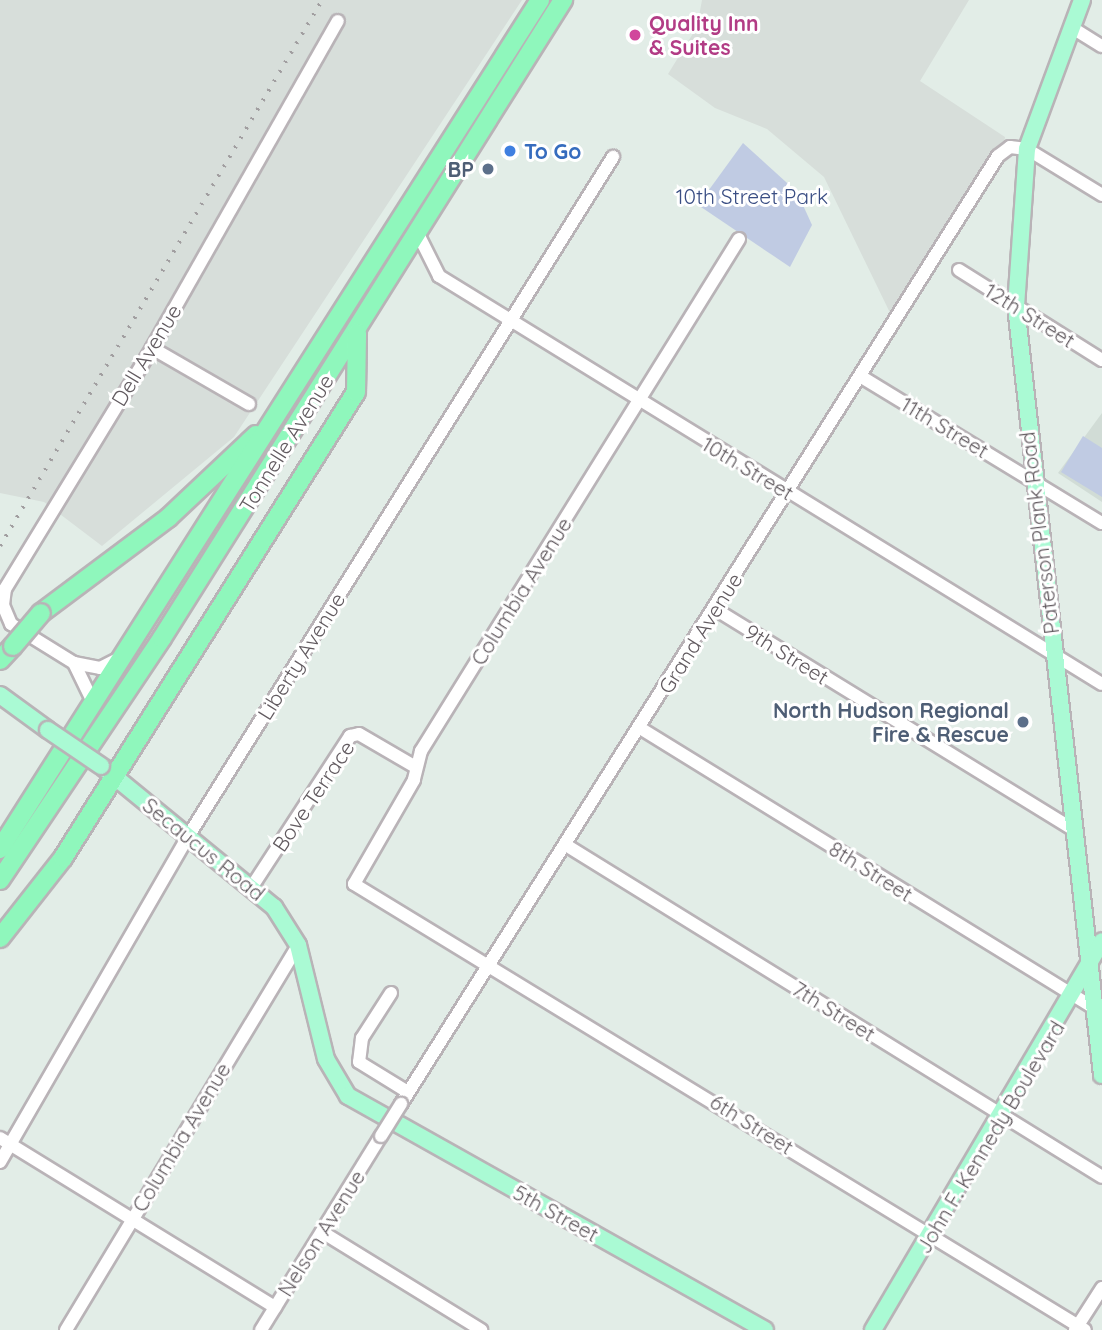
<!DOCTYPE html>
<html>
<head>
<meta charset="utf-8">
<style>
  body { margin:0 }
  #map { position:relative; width:1102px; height:1330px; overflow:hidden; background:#e2ede7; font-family:Quicksand,sans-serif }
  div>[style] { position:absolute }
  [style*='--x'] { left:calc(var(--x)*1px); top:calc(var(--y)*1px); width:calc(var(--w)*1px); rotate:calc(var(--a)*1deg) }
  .industrial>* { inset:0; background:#d7deda }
  .education>* { inset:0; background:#d1dcd6 }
  .green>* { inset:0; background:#c0cbe3 }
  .roads { filter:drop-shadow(2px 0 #b9b3b7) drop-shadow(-2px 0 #b9b3b7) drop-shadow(0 2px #b9b3b7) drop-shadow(0 -2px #b9b3b7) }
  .minor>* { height:12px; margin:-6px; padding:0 6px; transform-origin:6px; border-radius:6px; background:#fff }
  .major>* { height:16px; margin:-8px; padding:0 8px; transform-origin:8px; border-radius:8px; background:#aafad4 }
  .highway>* { height:18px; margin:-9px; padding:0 9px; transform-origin:9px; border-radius:9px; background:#8ff7bc }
  .rail>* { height:3.5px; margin-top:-1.75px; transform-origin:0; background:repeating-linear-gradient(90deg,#a19ea0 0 2px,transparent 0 11px) }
  .bridges { filter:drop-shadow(2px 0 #b9b3b7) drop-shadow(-2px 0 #b9b3b7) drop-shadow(0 2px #b9b3b7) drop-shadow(0 -2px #b9b3b7) }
  .minor-bridge>* { height:12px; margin:-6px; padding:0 6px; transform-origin:6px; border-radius:6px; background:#fff }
  .major-bridge>* { height:16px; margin:-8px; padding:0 8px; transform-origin:8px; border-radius:8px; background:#aafad4 }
  .highway-bridge>* { height:18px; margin:-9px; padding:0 9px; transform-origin:9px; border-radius:9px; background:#8ff7bc }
  .dots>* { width:19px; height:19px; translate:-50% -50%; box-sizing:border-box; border:4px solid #fff; border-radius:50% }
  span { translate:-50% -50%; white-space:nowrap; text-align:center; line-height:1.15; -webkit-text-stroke:6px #fff; paint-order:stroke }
  .hotel-label { font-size:21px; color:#b23c85; font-weight:700 }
  .left { translate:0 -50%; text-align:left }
  .shop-label { font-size:21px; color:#366cbe; font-weight:700 }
  .service-label { font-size:21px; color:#4e5e75; font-weight:700 }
  .right { translate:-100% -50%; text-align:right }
  .park-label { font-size:21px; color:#394d83 }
  .street-label { font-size:21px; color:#625b60 }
</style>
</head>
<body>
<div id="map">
  <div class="industrial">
    <i style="clip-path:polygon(0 0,522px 0,234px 437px,102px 546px,44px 502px,0 493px)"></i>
    <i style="clip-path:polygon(702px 0,969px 0,920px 81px,1005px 137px,1002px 160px,894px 321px,824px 177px,767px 129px,715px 108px,668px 74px,697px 27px)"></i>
  </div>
  <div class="education">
    <i style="clip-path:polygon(1102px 413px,1102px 502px,1058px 473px)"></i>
  </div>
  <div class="green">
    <i style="clip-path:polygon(743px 143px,797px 192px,812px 225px,790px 267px,698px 205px)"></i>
    <i style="clip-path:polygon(1083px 436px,1102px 448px,1102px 497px,1061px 472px)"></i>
  </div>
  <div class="roads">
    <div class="minor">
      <i style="--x:1071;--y:27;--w:36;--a:32"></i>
      <i style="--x:417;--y:232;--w:49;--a:63.4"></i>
      <i style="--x:439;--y:276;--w:778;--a:31.61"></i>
      <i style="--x:739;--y:239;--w:603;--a:121.84"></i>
      <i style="--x:421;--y:751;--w:30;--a:104"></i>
      <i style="--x:414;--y:780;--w:120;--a:120"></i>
      <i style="--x:354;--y:884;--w:856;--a:31.39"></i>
      <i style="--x:959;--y:270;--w:169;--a:32.2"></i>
      <i style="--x:152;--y:348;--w:112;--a:30"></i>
      <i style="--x:860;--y:376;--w:283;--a:31.3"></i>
      <i style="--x:715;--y:609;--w:422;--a:31.6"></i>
      <i style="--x:74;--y:663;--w:26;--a:11"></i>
      <i style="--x:100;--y:668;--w:22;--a:-27"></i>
      <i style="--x:94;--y:704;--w:46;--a:-116"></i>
      <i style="--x:74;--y:663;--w:74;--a:-148.2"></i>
      <i style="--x:11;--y:624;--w:21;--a:-113"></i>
      <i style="--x:3;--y:605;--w:16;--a:-83"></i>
      <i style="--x:5;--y:589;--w:282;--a:-58.6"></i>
      <i style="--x:152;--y:348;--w:376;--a:-60.4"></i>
      <i style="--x:640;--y:728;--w:539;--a:31.66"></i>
      <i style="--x:566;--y:845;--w:630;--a:31.77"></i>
      <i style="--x:253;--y:885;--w:178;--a:-56.9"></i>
      <i style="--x:350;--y:736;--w:9;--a:-13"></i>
      <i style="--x:359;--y:734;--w:64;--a:30.2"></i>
      <i style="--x:391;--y:993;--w:54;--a:122.8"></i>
      <i style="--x:362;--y:1038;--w:24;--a:97"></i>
      <i style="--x:359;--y:1062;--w:57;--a:31.5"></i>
      <i style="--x:401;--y:1104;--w:1120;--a:-57.8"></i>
      <i style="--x:998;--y:156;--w:15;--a:-37"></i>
      <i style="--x:1010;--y:147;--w:17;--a:7"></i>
      <i style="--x:1027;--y:149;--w:88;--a:31.5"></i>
      <i style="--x:0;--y:1138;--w:323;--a:31.6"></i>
      <i style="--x:0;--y:1162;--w:378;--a:-60"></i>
      <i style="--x:189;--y:835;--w:800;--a:-57.98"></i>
      <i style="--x:322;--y:1232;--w:187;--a:31.6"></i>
      <i style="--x:66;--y:1330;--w:449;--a:-58.9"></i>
      <i style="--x:261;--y:1330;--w:228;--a:-58.3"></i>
      <i style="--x:1075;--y:1330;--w:50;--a:-57.3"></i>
    </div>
    <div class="major">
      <i style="--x:1082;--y:0;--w:159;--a:110.3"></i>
      <i style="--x:1027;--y:149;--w:157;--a:94"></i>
      <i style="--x:1016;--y:306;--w:774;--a:83.62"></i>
      <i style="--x:0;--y:695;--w:59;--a:36.1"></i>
      <i style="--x:104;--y:768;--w:220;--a:39.3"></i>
      <i style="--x:274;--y:907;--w:45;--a:57.7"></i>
      <i style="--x:298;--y:945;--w:117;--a:76.2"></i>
      <i style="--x:326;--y:1059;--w:43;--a:59.3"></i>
      <i style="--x:348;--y:1096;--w:478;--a:29.3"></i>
      <i style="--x:873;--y:1330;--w:451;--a:-59.5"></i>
    </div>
    <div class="highway">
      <i style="--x:41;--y:613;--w:159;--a:-36.8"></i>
      <i style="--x:168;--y:518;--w:121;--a:-43.3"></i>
      <i style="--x:0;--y:660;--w:19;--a:-47"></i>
      <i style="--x:0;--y:849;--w:1006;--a:-57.54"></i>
      <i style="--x:0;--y:880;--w:291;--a:-56.2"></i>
      <i style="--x:162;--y:638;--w:754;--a:-57.85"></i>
      <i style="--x:0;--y:938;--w:102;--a:-51.8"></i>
      <i style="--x:63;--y:858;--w:550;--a:-57.84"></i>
      <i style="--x:356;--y:392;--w:59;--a:-89"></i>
    </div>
  </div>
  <div class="rail">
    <i style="--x:0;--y:546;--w:634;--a:-59.47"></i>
  </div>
  <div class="bridges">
    <div class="minor-bridge">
      <i style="--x:381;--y:1136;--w:38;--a:-58"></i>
    </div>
    <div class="major-bridge">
      <i style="--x:48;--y:730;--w:64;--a:34.2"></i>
    </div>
    <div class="highway-bridge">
      <i style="--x:13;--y:646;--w:43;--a:-49.7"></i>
    </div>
  </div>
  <div class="dots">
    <i style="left:635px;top:35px;background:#d1479c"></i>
    <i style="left:510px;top:151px;background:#3f7fe0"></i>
    <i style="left:488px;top:169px;background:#5c6f8a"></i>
    <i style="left:1023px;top:722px;background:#5c6f8a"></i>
  </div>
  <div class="hotel-label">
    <span class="left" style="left:649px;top:35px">Quality Inn<br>&amp; Suites</span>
  </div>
  <div class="shop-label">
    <span class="left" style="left:524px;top:151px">To Go</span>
  </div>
  <div class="service-label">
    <span class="right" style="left:474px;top:169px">BP</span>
    <span class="right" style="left:1009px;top:722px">North Hudson Regional<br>Fire &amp; Rescue</span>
  </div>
  <div class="park-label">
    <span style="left:752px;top:196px">10th Street Park</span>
  </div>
  <div class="street-label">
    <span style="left:1030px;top:315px;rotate:32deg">12th Street</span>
    <span style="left:146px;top:355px;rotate:-59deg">Dell Avenue</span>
    <span style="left:945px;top:427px;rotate:31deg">11th Street</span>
    <span style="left:286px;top:443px;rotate:-58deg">Tonnelle Avenue</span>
    <span style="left:748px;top:468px;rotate:31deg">10th Street</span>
    <span style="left:1039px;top:533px;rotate:-97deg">Paterson Plank Road</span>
    <span style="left:521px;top:591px;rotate:-58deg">Columbia Avenue</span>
    <span style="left:700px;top:633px;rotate:-58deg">Grand Avenue</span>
    <span style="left:787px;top:654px;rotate:32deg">9th Street</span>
    <span style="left:301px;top:656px;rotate:-58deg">Liberty Avenue</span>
    <span style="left:313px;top:796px;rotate:-56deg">Bove Terrace</span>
    <span style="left:204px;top:849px;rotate:39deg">Secaucus Road</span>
    <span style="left:871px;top:871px;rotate:32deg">8th Street</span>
    <span style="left:834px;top:1011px;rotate:32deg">7th Street</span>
    <span style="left:752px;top:1124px;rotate:32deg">6th Street</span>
    <span style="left:181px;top:1137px;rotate:-59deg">Columbia Avenue</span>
    <span style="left:990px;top:1137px;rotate:-59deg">John F. Kennedy Boulevard</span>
    <span style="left:556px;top:1213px;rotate:29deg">5th Street</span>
    <span style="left:321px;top:1233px;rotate:-58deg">Nelson Avenue</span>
  </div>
</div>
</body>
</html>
